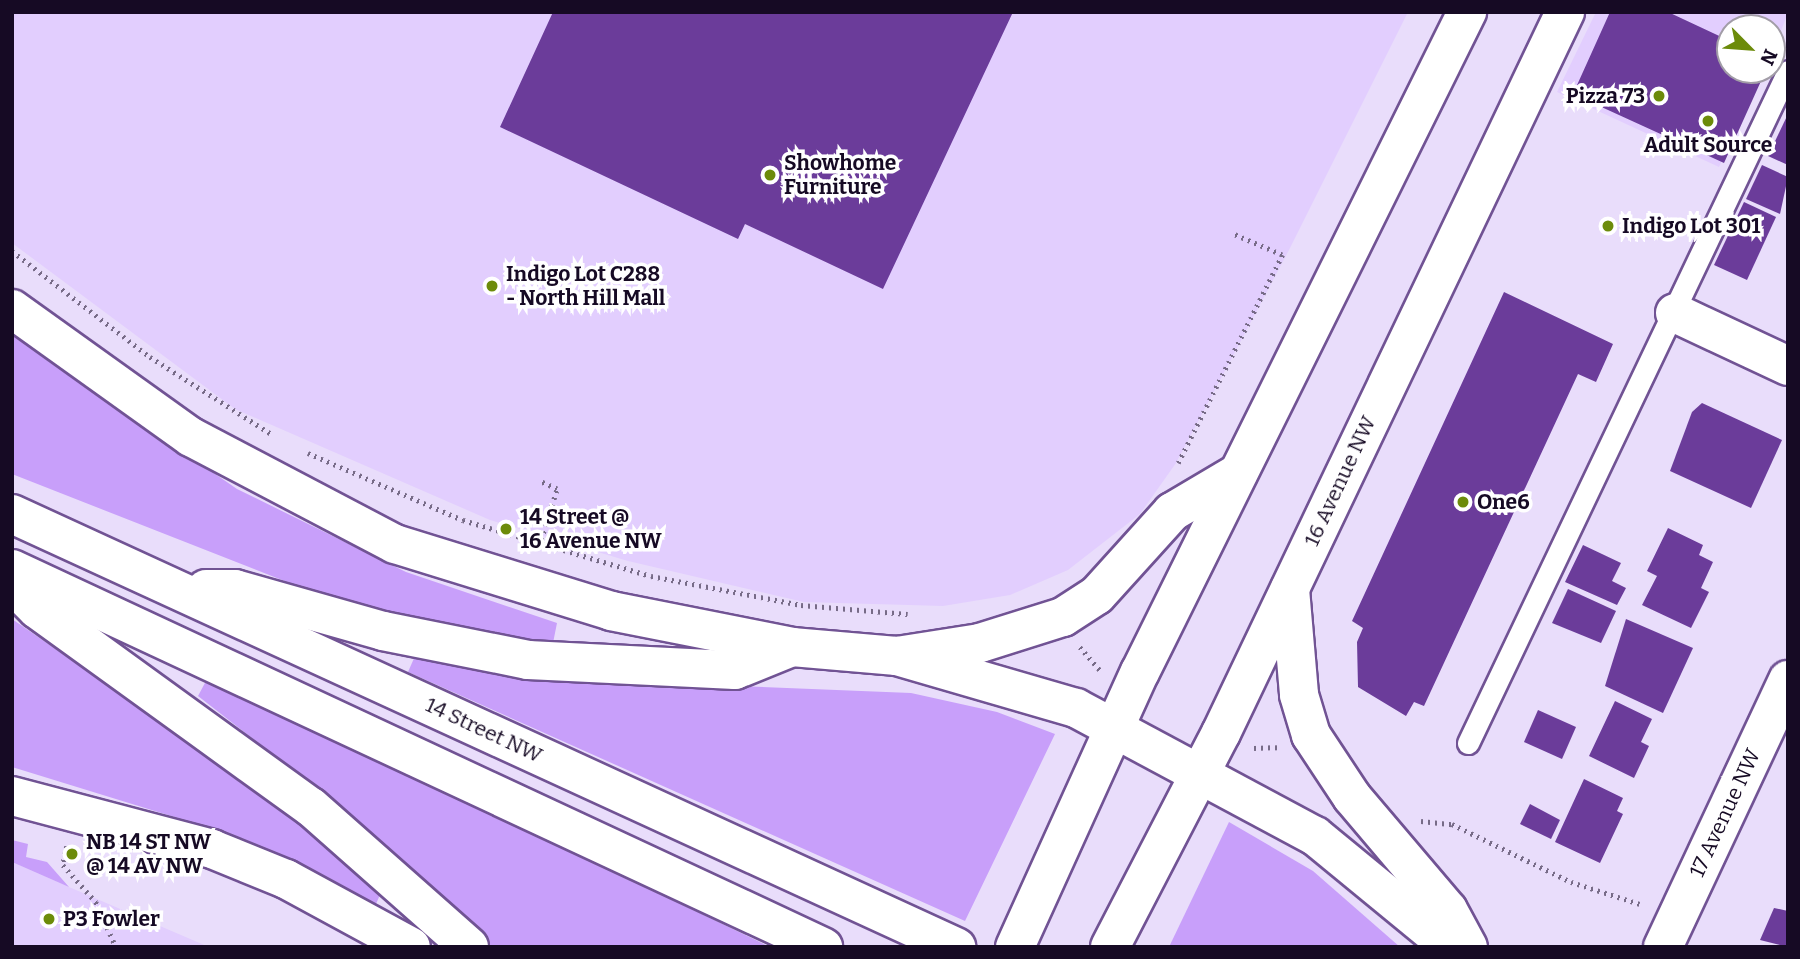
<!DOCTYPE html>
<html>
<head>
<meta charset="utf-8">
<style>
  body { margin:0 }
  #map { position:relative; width:1800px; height:959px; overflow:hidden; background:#e9ddfb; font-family:Bitter,serif }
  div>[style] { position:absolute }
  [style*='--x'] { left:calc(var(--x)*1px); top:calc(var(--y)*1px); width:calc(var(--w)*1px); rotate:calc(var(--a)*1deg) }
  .built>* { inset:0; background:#e2cefe }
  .green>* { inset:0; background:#c89ffa }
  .building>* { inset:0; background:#6b3c9a }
  .path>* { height:4.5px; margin-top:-2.25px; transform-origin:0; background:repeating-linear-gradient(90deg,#776b87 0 2px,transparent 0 7px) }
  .roads { filter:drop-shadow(2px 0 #715394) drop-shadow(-2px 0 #715394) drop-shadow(0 2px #715394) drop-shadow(0 -2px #715394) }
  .lane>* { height:21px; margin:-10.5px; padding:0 10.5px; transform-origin:10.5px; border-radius:10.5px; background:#fff }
  .street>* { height:38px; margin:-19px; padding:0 19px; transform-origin:19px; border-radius:19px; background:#fff }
  .secondary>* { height:38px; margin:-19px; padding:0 19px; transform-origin:19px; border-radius:19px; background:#fff }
  .highway>* { height:38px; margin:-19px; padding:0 19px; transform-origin:19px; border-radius:19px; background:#fff }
  .dots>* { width:19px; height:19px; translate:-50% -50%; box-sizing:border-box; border:4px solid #fff; border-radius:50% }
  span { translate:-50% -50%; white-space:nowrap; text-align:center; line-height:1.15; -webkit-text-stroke:7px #fff; paint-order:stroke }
  .poi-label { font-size:21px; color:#160a24; font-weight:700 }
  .right { translate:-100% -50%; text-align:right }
  .left { translate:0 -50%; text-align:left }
  .street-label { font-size:21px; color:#160a24 }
  .frame { position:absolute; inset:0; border:14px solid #160a24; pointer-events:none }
  .north { position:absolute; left:1716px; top:14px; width:70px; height:70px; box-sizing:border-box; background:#fff; border:2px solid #a29da7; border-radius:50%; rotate:115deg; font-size:19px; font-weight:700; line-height:28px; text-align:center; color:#160a24 }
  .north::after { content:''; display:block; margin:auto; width:24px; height:32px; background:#6c8b0a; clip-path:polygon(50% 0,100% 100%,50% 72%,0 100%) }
</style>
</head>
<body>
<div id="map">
  <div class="built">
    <i style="clip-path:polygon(12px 12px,1408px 12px,1289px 250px,1176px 463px,1140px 514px,1068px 570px,1010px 595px,943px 606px,804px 602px,628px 561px,490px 520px,235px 409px,12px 243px)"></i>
    <i style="clip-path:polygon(1596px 12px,1788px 12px,1772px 55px,1772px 28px,1730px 28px,1730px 70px,1765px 70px,1719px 167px,1557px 92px)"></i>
    <i style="clip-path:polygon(12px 862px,69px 887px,209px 947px,12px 947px)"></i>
  </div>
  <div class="green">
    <i style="clip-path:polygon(12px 334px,237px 489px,406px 572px,557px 623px,553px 643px,423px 623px,315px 593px,12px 474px)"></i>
    <i style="clip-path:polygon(12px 619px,280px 803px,382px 890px,376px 904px,210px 828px,12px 767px)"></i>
    <i style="clip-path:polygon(415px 656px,711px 685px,911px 693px,997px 712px,1055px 734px,965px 921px,408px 672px)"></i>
    <i style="clip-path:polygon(206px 681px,281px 711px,770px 947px,492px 947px,322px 793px,198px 696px)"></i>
    <i style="clip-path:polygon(1229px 822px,1313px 871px,1400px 947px,1169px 947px)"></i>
    <i style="clip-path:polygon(12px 840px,28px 844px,26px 857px,47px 862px,69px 887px,12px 862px)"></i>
  </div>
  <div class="building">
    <i style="clip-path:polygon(553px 12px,1013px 12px,883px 289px,745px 224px,738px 239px,500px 127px)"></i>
    <i style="clip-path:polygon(1610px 12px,1668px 12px,1730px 41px,1730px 70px,1766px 70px,1724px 163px,1573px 94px)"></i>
    <i style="clip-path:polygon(1788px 114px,1788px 165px,1768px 156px)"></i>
    <i style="clip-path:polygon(1762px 165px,1788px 177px,1780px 214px,1746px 199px)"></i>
    <i style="clip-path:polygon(1744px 202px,1776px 217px,1747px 280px,1714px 265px)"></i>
    <i style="clip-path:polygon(1504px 292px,1613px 344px,1596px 382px,1578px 374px,1424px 706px,1414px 702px,1406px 716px,1358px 687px,1357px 642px,1363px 628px,1352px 621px)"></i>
    <i style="clip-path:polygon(1702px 403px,1782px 440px,1751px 508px,1670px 471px,1692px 412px)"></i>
    <i style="clip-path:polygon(1668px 528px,1703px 545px,1699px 555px,1713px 562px,1701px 588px,1709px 592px,1691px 628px,1642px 605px,1657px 576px,1647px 571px)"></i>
    <i style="clip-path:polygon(1583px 545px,1621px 563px,1612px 581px,1626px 588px,1617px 605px,1565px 582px)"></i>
    <i style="clip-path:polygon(1568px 589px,1616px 611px,1601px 643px,1552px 623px)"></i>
    <i style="clip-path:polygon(1626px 619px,1693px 648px,1663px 713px,1605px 686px)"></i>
    <i style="clip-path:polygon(1615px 701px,1652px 719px,1641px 742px,1649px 746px,1634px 778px,1589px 756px)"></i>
    <i style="clip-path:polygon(1538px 710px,1576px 727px,1562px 759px,1524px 742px)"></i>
    <i style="clip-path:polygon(1584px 779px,1623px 798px,1617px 811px,1623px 814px,1600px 863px,1555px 842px)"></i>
    <i style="clip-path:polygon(1530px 804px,1560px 820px,1551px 839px,1520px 824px)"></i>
    <i style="clip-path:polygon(1774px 908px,1788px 911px,1788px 947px,1760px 940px)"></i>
  </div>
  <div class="path">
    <i style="--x:12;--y:251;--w:174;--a:37.5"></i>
    <i style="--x:150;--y:357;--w:146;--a:32.4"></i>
    <i style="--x:308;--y:453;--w:169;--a:23.4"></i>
    <i style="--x:463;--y:520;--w:196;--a:16.6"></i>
    <i style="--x:651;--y:576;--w:153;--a:10.9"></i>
    <i style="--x:801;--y:605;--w:107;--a:4.8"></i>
    <i style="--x:1178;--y:463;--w:233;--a:-63.4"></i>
    <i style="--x:1282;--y:255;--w:53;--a:-156.8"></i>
    <i style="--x:539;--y:546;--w:60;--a:-72.5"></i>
    <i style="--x:557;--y:489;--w:17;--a:-156"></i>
    <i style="--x:1080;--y:647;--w:33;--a:49"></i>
    <i style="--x:1254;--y:748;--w:25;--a:-2"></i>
    <i style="--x:1421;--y:821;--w:31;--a:6"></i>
    <i style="--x:1452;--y:824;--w:132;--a:26"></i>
    <i style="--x:1571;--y:882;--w:72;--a:17.7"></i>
    <i style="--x:67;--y:846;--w:19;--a:102"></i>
    <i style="--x:63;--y:865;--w:50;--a:48.3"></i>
    <i style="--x:96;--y:902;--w:49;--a:66"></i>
  </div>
  <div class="roads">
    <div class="lane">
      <i style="--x:1468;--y:743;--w:744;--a:-64.54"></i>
    </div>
    <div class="street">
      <i style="--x:1675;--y:313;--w:125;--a:25.1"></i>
      <i style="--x:1663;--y:947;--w:295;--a:-64.9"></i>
    </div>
    <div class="secondary">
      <i style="--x:12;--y:309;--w:220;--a:35.6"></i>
      <i style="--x:191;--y:437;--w:230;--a:27.7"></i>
      <i style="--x:395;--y:544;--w:226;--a:17.2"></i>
      <i style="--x:611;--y:611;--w:185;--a:11.2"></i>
      <i style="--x:792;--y:647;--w:105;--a:4.9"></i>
      <i style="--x:897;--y:656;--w:186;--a:16.2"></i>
      <i style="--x:1076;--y:708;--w:271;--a:28.2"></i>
      <i style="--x:1315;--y:836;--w:175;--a:39.4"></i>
      <i style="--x:12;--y:514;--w:1039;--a:24.64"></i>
      <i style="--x:12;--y:569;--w:895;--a:24.99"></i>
      <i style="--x:12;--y:584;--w:35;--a:45"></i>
      <i style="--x:37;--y:609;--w:338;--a:35.9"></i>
      <i style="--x:311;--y:807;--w:211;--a:41.5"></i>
      <i style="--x:206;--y:589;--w:29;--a:0"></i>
      <i style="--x:235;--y:589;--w:154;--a:15.8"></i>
      <i style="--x:383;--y:631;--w:148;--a:11.3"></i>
      <i style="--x:528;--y:660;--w:207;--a:2.8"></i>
      <i style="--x:735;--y:670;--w:61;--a:-22"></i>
      <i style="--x:12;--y:796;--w:207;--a:14.8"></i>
      <i style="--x:212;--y:849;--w:80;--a:22.1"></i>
      <i style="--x:286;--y:879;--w:142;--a:28.5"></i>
    </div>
    <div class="highway">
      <i style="--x:1290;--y:589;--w:106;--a:85.1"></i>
      <i style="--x:1299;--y:695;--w:42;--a:73.3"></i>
      <i style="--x:1311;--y:735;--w:74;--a:56.5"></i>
      <i style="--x:1352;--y:797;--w:148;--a:49.7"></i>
      <i style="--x:1448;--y:910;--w:42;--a:61.6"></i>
      <i style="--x:897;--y:656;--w:84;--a:-8.9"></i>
      <i style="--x:980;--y:643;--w:87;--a:-17.4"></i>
      <i style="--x:1063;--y:617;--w:40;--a:-32.9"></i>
      <i style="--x:1097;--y:595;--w:112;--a:-47.9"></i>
      <i style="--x:1172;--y:512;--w:77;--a:-30.6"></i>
      <i style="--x:1015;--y:947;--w:302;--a:-65.6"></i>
      <i style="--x:1140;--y:672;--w:737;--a:-63.64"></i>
      <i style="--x:1110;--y:947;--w:241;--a:-62.6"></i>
      <i style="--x:1221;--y:733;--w:799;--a:-64.49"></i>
    </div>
  </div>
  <div class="dots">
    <i style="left:1659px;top:96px;background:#6c8b0a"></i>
    <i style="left:1708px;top:121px;background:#6c8b0a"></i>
    <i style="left:770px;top:175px;background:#6c8b0a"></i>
    <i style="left:1608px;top:226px;background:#6c8b0a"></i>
    <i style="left:492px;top:286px;background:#6c8b0a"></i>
    <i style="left:1463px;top:502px;background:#6c8b0a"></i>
    <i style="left:506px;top:529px;background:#6c8b0a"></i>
    <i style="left:72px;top:854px;background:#6c8b0a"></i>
    <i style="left:49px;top:919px;background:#6c8b0a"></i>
  </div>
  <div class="poi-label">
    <span class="right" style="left:1645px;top:96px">Pizza 73</span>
    <span style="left:1708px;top:145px">Adult Source</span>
    <span class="left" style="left:784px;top:175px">Showhome<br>Furniture</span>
    <span class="left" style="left:1622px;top:226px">Indigo Lot 301</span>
    <span class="left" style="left:506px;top:286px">Indigo Lot C288<br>- North Hill Mall</span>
    <span class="left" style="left:1477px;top:502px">One6</span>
    <span class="left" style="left:520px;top:529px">14 Street @<br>16 Avenue NW</span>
    <span class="left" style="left:86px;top:854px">NB 14 ST NW<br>@ 14 AV NW</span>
    <span class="left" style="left:63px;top:919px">P3 Fowler</span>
  </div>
  <div class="street-label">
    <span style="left:1340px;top:481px;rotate:-65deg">16 Avenue NW</span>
    <span style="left:484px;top:730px;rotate:25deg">14 Street NW</span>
    <span style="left:1725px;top:813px;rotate:-65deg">17 Avenue NW</span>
  </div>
  <div class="frame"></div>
  <div class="north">N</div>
</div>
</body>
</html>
